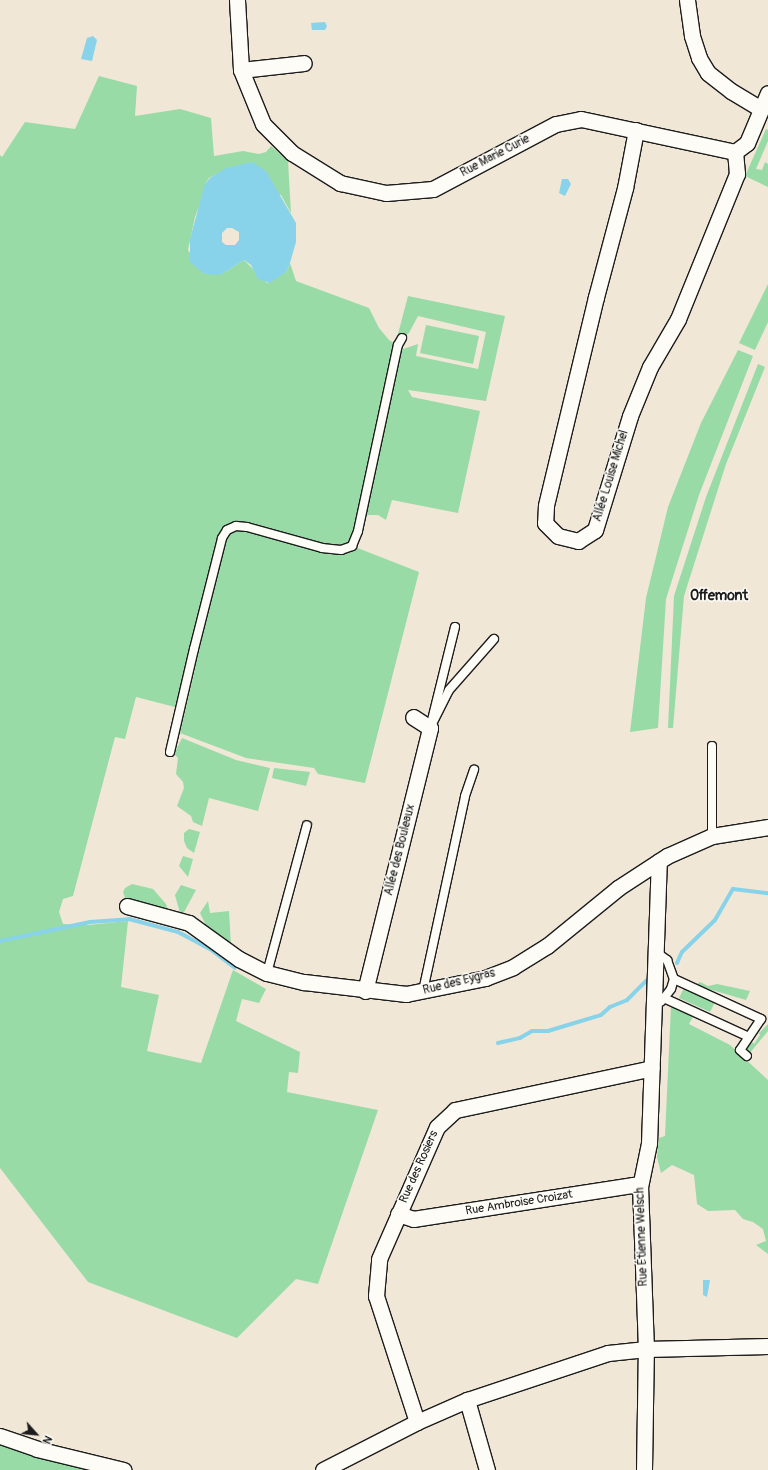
<!DOCTYPE html>
<html>
<head>
<meta charset="utf-8">
<style>
  body { margin:0 }
  #map { position:relative; width:768px; height:1470px; overflow:hidden; background:#f1e7d6; font-family:Pangolin,sans-serif }
  div>[style] { position:absolute }
  [style*='--x'] { left:calc(var(--x)*1px); top:calc(var(--y)*1px); width:calc(var(--w)*1px); rotate:calc(var(--a)*1deg) }
  .green>* { inset:0; background:#98dba6 }
  .water>* { inset:0; background:#88d3e9 }
  .stream>* { height:4px; margin:-2px; padding:0 2px; transform-origin:2px; border-radius:2px; background:#88d3e9 }
  .roads { filter:drop-shadow(1px 0 #1c1c1c) drop-shadow(-1px 0 #1c1c1c) drop-shadow(0 1px #1c1c1c) drop-shadow(0 -1px #1c1c1c) }
  .service>* { height:8px; margin:-4px; padding:0 4px; transform-origin:4px; border-radius:4px; background:#fdfcf7 }
  .minor>* { height:15px; margin:-7.5px; padding:0 7.5px; transform-origin:7.5px; border-radius:7.5px; background:#fdfcf7 }
  span { translate:-50% -50%; white-space:nowrap; text-align:center; line-height:1.15; -webkit-text-stroke:3px #fdfcf7; paint-order:stroke }
  .street-label { font-size:12px; color:#1c1c1c }
  .quarter-label { font-size:14px; color:#1c1c1c; font-weight:700 }
  .north { position:absolute; left:16px; top:1414px; width:40px; height:40px; -webkit-text-stroke:3px #fdfcf7; paint-order:stroke; rotate:117deg; font-size:11px; font-weight:700; line-height:16px; text-align:center; color:#1c1c1c }
  .north::after { content:''; display:block; margin:auto; width:14px; height:18px; background:#1c1c1c; clip-path:polygon(50% 0,100% 100%,50% 72%,0 100%) }
</style>
</head>
<body>
<div id="map">
  <div class="green">
    <i style="clip-path:polygon(99px 76px,137px 86px,135px 116px,180px 109px,211px 118px,214px 156px,243px 151px,259px 154px,266px 152px,271px 146px,288px 161px,291px 213px,281px 195px,217px 174px,209px 178px,205px 184px,207px 185px,195px 217px,188px 250px,203px 273px,222px 274px,244px 260px,267px 283px,286px 272px,290px 263px,296px 281px,369px 308px,379px 328px,389px 340px,403px 349px,418px 344px,416px 356px,478px 369px,486px 332px,418px 316px,409px 333px,402px 338px,398px 334px,408px 296px,505px 316px,486px 401px,408px 390px,412px 397px,480px 411px,458px 513px,392px 500px,386px 520px,378px 515px,367px 515px,355px 547px,419px 572px,365px 783px,318px 774px,314px 768px,246px 758px,180px 733px,195px 669px,197px 650px,190px 648px,175px 707px,136px 697px,125px 739px,115px 737px,73px 896px,63px 899px,59px 912px,63px 924px,88px 925px,128px 921px,121px 987px,159px 995px,147px 1051px,201px 1063px,233px 970px,266px 989px,259px 1003px,242px 999px,236px 1021px,300px 1052px,298px 1073px,289px 1072px,287px 1092px,378px 1110px,318px 1284px,296px 1279px,237px 1338px,88px 1282px,0 1168px,0 155px,2px 157px,25px 122px,75px 129px)"></i>
    <i style="clip-path:polygon(766px 129px,768px 130px,768px 141px,756px 169px,762px 170px,765px 162px,768px 164px,768px 187px,745px 176px)"></i>
    <i style="clip-path:polygon(768px 284px,768px 322px,755px 350px,739px 343px)"></i>
    <i style="clip-path:polygon(426px 325px,479px 336px,473px 364px,420px 353px)"></i>
    <i style="clip-path:polygon(738px 350px,753px 356px,699px 495px,666px 599px,658px 728px,630px 732px,646px 598px,668px 507px,701px 423px)"></i>
    <i style="clip-path:polygon(758px 364px,765px 367px,726px 464px,684px 596px,673px 728px,668px 728px,674px 596px,706px 497px)"></i>
    <i style="clip-path:polygon(182px 738px,236px 760px,270px 768px,258px 811px,209px 798px,202px 826px,193px 822px,191px 816px,177px 806px,184px 788px,183px 782px,176px 774px,178px 758px,174px 754px)"></i>
    <i style="clip-path:polygon(274px 768px,310px 772px,306px 786px,272px 778px)"></i>
    <i style="clip-path:polygon(189px 829px,200px 832px,194px 853px,187px 848px,184px 841px,184px 833px)"></i>
    <i style="clip-path:polygon(183px 856px,193px 859px,188px 877px,179px 866px)"></i>
    <i style="clip-path:polygon(132px 884px,153px 889px,166px 904px,169px 913px,126px 901px,123px 892px,125px 888px)"></i>
    <i style="clip-path:polygon(181px 885px,196px 890px,183px 914px,180px 913px,175px 895px)"></i>
    <i style="clip-path:polygon(208px 901px,210px 913px,229px 911px,231px 946px,206px 925px,200px 913px)"></i>
    <i style="clip-path:polygon(700px 982px,708px 986px,717px 984px,750px 991px,746px 1000px,695px 985px)"></i>
    <i style="clip-path:polygon(684px 988px,715px 1002px,710px 1012px,679px 998px)"></i>
    <i style="clip-path:polygon(671px 1006px,694px 1015px,689px 1024px,730px 1045px,768px 1080px,768px 1254px,756px 1245px,766px 1241px,763px 1229px,753px 1222px,743px 1219px,735px 1210px,708px 1211px,697px 1204px,694px 1175px,672px 1165px,661px 1173px,657px 1157px,659px 1138px,665px 1136px)"></i>
    <i style="clip-path:polygon(768px 1024px,768px 1031px,749px 1054px,747px 1047px,752px 1042px,754px 1044px,760px 1035px,759px 1033px)"></i>
    <i style="clip-path:polygon(0 1443px,99px 1470px,0 1470px)"></i>
  </div>
  <div class="water">
    <i style="clip-path:polygon(325px 22px,327px 26px,325px 30px,312px 30px,311px 23px)"></i>
    <i style="clip-path:polygon(93px 36px,97px 40px,92px 61px,81px 59px,87px 38px)"></i>
    <i style="clip-path:polygon(evenodd,252px 162px,266px 171px,296px 223px,296px 242px,290px 263px,286px 272px,270px 283px,258px 279px,251px 265px,244px 260px,222px 274px,212px 275px,203px 273px,190px 262px,190px 239px,205px 184px,210px 178px,226px 168px,252px 162px,227px 228px,232px 228px,239px 232px,239px 240px,235px 245px,226px 245px,222px 242px,222px 233px,227px 228px)"></i>
    <i style="clip-path:polygon(562px 179px,568px 179px,571px 184px,565px 196px,559px 193px)"></i>
    <i style="clip-path:polygon(703px 1280px,710px 1280px,707px 1297px,703px 1295px)"></i>
  </div>
  <div class="stream">
    <i style="--x:0;--y:941;--w:92;--a:-11.9"></i>
    <i style="--x:90;--y:922;--w:39;--a:-4"></i>
    <i style="--x:129;--y:919;--w:51;--a:14.9"></i>
    <i style="--x:178;--y:932;--w:36;--a:28"></i>
    <i style="--x:210;--y:949;--w:31;--a:37"></i>
    <i style="--x:677;--y:963;--w:12;--a:-66"></i>
    <i style="--x:682;--y:952;--w:46;--a:-44.1"></i>
    <i style="--x:715;--y:920;--w:36;--a:-60"></i>
    <i style="--x:733;--y:889;--w:35;--a:7"></i>
    <i style="--x:498;--y:1043;--w:23;--a:-13"></i>
    <i style="--x:520;--y:1038;--w:14;--a:-30"></i>
    <i style="--x:532;--y:1031;--w:16;--a:0"></i>
    <i style="--x:548;--y:1031;--w:55;--a:-16.8"></i>
    <i style="--x:601;--y:1015;--w:12;--a:-42"></i>
    <i style="--x:610;--y:1007;--w:18;--a:-22"></i>
    <i style="--x:627;--y:1000;--w:27;--a:-45"></i>
  </div>
  <div class="roads">
    <div class="service">
      <i style="--x:455;--y:627;--w:104;--a:103.9"></i>
      <i style="--x:430;--y:728;--w:42;--a:-63.4"></i>
      <i style="--x:449;--y:690;--w:68;--a:-48.6"></i>
      <i style="--x:170;--y:752;--w:106;--a:-76.9"></i>
      <i style="--x:194;--y:649;--w:114;--a:-75.8"></i>
      <i style="--x:222;--y:538;--w:9;--a:-58"></i>
      <i style="--x:227;--y:530;--w:10;--a:-24"></i>
      <i style="--x:236;--y:526;--w:11;--a:5"></i>
      <i style="--x:247;--y:527;--w:78;--a:15.6"></i>
      <i style="--x:322;--y:548;--w:19;--a:6"></i>
      <i style="--x:341;--y:550;--w:12;--a:-20"></i>
      <i style="--x:352;--y:546;--w:16;--a:-68"></i>
      <i style="--x:358;--y:531;--w:190;--a:-77.9"></i>
      <i style="--x:398;--y:345;--w:8;--a:-60"></i>
      <i style="--x:712;--y:836;--w:90;--a:-90"></i>
      <i style="--x:656;--y:952;--w:14;--a:36"></i>
      <i style="--x:667;--y:960;--w:20;--a:70"></i>
      <i style="--x:674;--y:979;--w:10;--a:107"></i>
      <i style="--x:671;--y:989;--w:16;--a:128"></i>
      <i style="--x:267;--y:973;--w:153;--a:-74.9"></i>
      <i style="--x:674;--y:979;--w:96;--a:24.7"></i>
      <i style="--x:761;--y:1019;--w:37;--a:124"></i>
      <i style="--x:740;--y:1050;--w:9;--a:41"></i>
      <i style="--x:423;--y:991;--w:199;--a:-77.8"></i>
      <i style="--x:465;--y:796;--w:28;--a:-71"></i>
      <i style="--x:666;--y:999;--w:91;--a:24.6"></i>
    </div>
    <div class="minor">
      <i style="--x:237;--y:0;--w:70;--a:86.7"></i>
      <i style="--x:241;--y:70;--w:58;--a:67.8"></i>
      <i style="--x:263;--y:124;--w:41;--a:45"></i>
      <i style="--x:292;--y:153;--w:57;--a:32"></i>
      <i style="--x:340;--y:183;--w:47;--a:12.3"></i>
      <i style="--x:386;--y:193;--w:47;--a:-4.9"></i>
      <i style="--x:433;--y:189;--w:139;--a:-27.9"></i>
      <i style="--x:556;--y:124;--w:25;--a:-11"></i>
      <i style="--x:581;--y:119;--w:157;--a:12.1"></i>
      <i style="--x:687;--y:0;--w:36;--a:82"></i>
      <i style="--x:692;--y:36;--w:23;--a:72"></i>
      <i style="--x:699;--y:58;--w:17;--a:59"></i>
      <i style="--x:708;--y:73;--w:29;--a:38"></i>
      <i style="--x:731;--y:91;--w:35;--a:31"></i>
      <i style="--x:241;--y:70;--w:63;--a:-6.3"></i>
      <i style="--x:636;--y:130;--w:59;--a:100.7"></i>
      <i style="--x:625;--y:188;--w:113;--a:104.9"></i>
      <i style="--x:596;--y:297;--w:215;--a:103.5"></i>
      <i style="--x:546;--y:506;--w:17;--a:93"></i>
      <i style="--x:545;--y:523;--w:18;--a:45"></i>
      <i style="--x:558;--y:536;--w:21;--a:14"></i>
      <i style="--x:578;--y:541;--w:20;--a:-33"></i>
      <i style="--x:595;--y:530;--w:119;--a:-72.9"></i>
      <i style="--x:630;--y:416;--w:53;--a:-67.8"></i>
      <i style="--x:650;--y:367;--w:56;--a:-59.7"></i>
      <i style="--x:678;--y:319;--w:157;--a:-67.9"></i>
      <i style="--x:737;--y:174;--w:22;--a:-95"></i>
      <i style="--x:735;--y:152;--w:15;--a:-37"></i>
      <i style="--x:747;--y:143;--w:54;--a:-67.2"></i>
      <i style="--x:127;--y:906;--w:64;--a:15.3"></i>
      <i style="--x:189;--y:923;--w:62;--a:35.8"></i>
      <i style="--x:239;--y:959;--w:31;--a:27"></i>
      <i style="--x:267;--y:973;--w:38;--a:14"></i>
      <i style="--x:304;--y:982;--w:103;--a:6.7"></i>
      <i style="--x:406;--y:994;--w:81;--a:-11.4"></i>
      <i style="--x:485;--y:978;--w:30;--a:-21"></i>
      <i style="--x:513;--y:967;--w:40;--a:-32"></i>
      <i style="--x:547;--y:946;--w:92;--a:-39.2"></i>
      <i style="--x:618;--y:888;--w:59;--a:-33.1"></i>
      <i style="--x:667;--y:856;--w:49;--a:-24"></i>
      <i style="--x:712;--y:836;--w:57;--a:-9.1"></i>
      <i style="--x:365;--y:991;--w:271;--a:-76.1"></i>
      <i style="--x:430;--y:728;--w:20;--a:-147"></i>
      <i style="--x:398;--y:1214;--w:16;--a:18"></i>
      <i style="--x:413;--y:1219;--w:223;--a:-8.8"></i>
      <i style="--x:633;--y:1185;--w:7;--a:16"></i>
      <i style="--x:467;--y:1400;--w:73;--a:74.1"></i>
      <i style="--x:417;--y:1422;--w:133;--a:-108"></i>
      <i style="--x:376;--y:1296;--w:37;--a:-85"></i>
      <i style="--x:379;--y:1259;--w:144;--a:-66.3"></i>
      <i style="--x:437;--y:1127;--w:25;--a:-43"></i>
      <i style="--x:455;--y:1110;--w:201;--a:-12"></i>
      <i style="--x:0;--y:1436;--w:39;--a:19"></i>
      <i style="--x:37;--y:1449;--w:89;--a:13.6"></i>
      <i style="--x:323;--y:1470;--w:106;--a:-27.1"></i>
      <i style="--x:417;--y:1422;--w:55;--a:-23.7"></i>
      <i style="--x:467;--y:1400;--w:149;--a:-18.4"></i>
      <i style="--x:608;--y:1353;--w:38;--a:-6"></i>
      <i style="--x:646;--y:1349;--w:122;--a:-1.4"></i>
      <i style="--x:644;--y:1470;--w:121;--a:-89.1"></i>
      <i style="--x:646;--y:1349;--w:162;--a:-92.1"></i>
      <i style="--x:640;--y:1187;--w:45;--a:-78.4"></i>
      <i style="--x:649;--y:1143;--w:282;--a:-88"></i>
    </div>
  </div>
  <div class="street-label">
    <span style="left:495px;top:156px;rotate:-28deg">Rue Marie Curie</span>
    <span style="left:611px;top:476px;rotate:-73deg">Allée Louise Michel</span>
    <span style="left:400px;top:850px;rotate:-76deg">Allée des Bouleaux</span>
    <span style="left:459px;top:982px;rotate:-14deg">Rue des Eygras</span>
    <span style="left:419px;top:1167px;rotate:-66deg">Rue des Rosiers</span>
    <span style="left:519px;top:1203px;rotate:-9deg">Rue Ambroise Croizat</span>
    <span style="left:642px;top:1237px;rotate:-92deg">Rue Étienne Welsch</span>
  </div>
  <div class="quarter-label">
    <span style="left:719px;top:596px">Offemont</span>
  </div>
  <div class="north">N</div>
</div>
</body>
</html>
